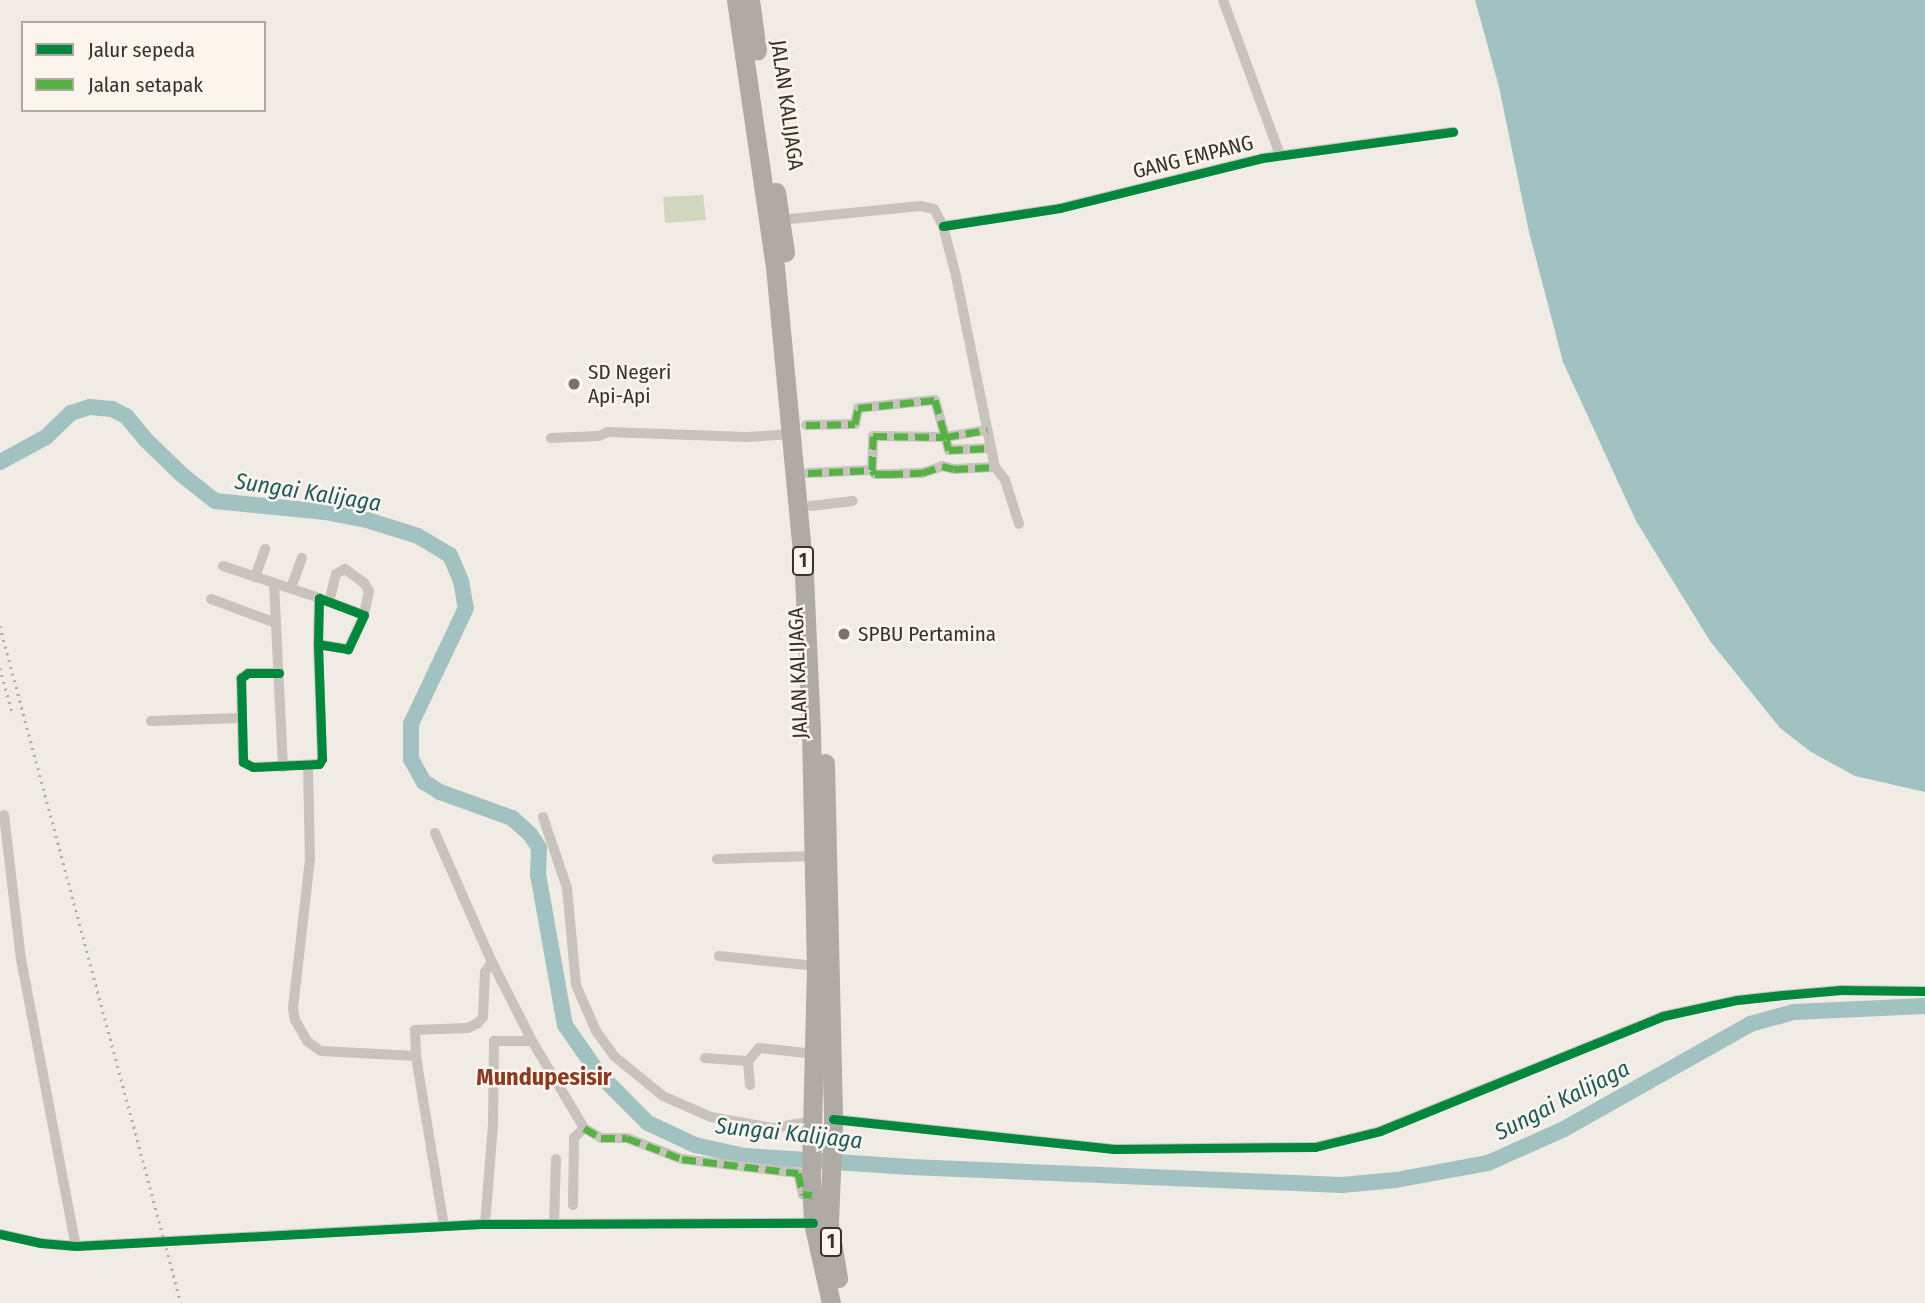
<!DOCTYPE html>
<html>
<head>
<meta charset="utf-8">
<style>
  body { margin:0 }
  #map { position:relative; width:1925px; height:1303px; overflow:hidden; background:#f0ebe5; font-family:"Fira Sans Condensed",sans-serif }
  div>[style] { position:absolute }
  [style*='--x'] { left:calc(var(--x)*1px); top:calc(var(--y)*1px); width:calc(var(--w)*1px); rotate:calc(var(--a)*1deg) }
  .green>* { inset:0; background:#d1d6bf }
  .water>* { inset:0; background:#a1c2c1 }
  .river>* { height:16px; margin:-8px; padding:0 8px; transform-origin:8px; border-radius:8px; background:#a1c2c1 }
  .street>* { height:10px; margin:-5px; padding:0 5px; transform-origin:5px; border-radius:5px; background:#c9c3be }
  .highway>* { height:19px; margin:-9.5px; padding:0 9.5px; transform-origin:9.5px; border-radius:9.5px; background:#afaaa4 }
  .rail>* { height:2.5px; margin-top:-1.25px; transform-origin:0; background:repeating-linear-gradient(90deg,#b1aca8 0 2px,transparent 0 7px) }
  .quiet>* { height:7px; margin-top:-3.5px; transform-origin:0; background:repeating-linear-gradient(90deg,#57b246 0 14px,transparent 0 21px) }
  .cycleway>* { height:9px; margin:-4.5px; padding:0 4.5px; transform-origin:4.5px; border-radius:4.5px; background:#00873e }
  .dots>* { width:19px; height:19px; translate:-50% -50%; box-sizing:border-box; border:4px solid #fbf5ee; border-radius:50% }
  span { translate:-50% -50%; white-space:nowrap; text-align:center; line-height:1.15; -webkit-text-stroke:5px #fbf5ee; paint-order:stroke }
  .shield-label span { padding:2px 5px; background:#fbf5ee; border:2px solid; border-radius:5px; -webkit-text-stroke-width:0 }
  .shield-label { font-size:19px; color:#3b302b; font-weight:700 }
  .street-label { font-size:21px; color:#3b302b }
  .poi-label { font-size:21px; color:#3b302b }
  .left { translate:0 -50%; text-align:left }
  .water-label { font-size:23px; color:#1f5a5e; font-style:italic }
  .quarter-label { font-size:24px; color:#8c3b22; font-weight:700 }
  .legend { position:absolute; left:21px; top:21px; width:245px; height:91px; box-sizing:border-box; background:#fbf5ee; border:2px solid #aea6a0; margin:0; padding:9px 12px; list-style:none; font-size:21px; color:#3b302b }
  .legend li { display:flex; align-items:center; gap:14px; height:35px }
  .legend b { width:35px; border:2px solid #aea6a0 }
</style>
</head>
<body>
<div id="map">
  <div class="green">
    <i style="clip-path:polygon(703px 195px,706px 220px,665px 223px,663px 197px)"></i>
  </div>
  <div class="water">
    <i style="clip-path:polygon(1475px 0,1925px 0,1925px 792px,1855px 776px,1811px 752px,1780px 728px,1710px 641px,1636px 521px,1563px 362px,1529px 232px,1499px 87px)"></i>
  </div>
  <div class="river">
    <i style="--x:0;--y:462;--w:52;--a:-28.5"></i>
    <i style="--x:46;--y:437;--w:35;--a:-44"></i>
    <i style="--x:71;--y:413;--w:20;--a:-18"></i>
    <i style="--x:90;--y:407;--w:22;--a:5"></i>
    <i style="--x:112;--y:409;--w:16;--a:27"></i>
    <i style="--x:126;--y:416;--w:30;--a:50"></i>
    <i style="--x:145;--y:439;--w:50;--a:44.2"></i>
    <i style="--x:181;--y:474;--w:43;--a:38.5"></i>
    <i style="--x:215;--y:501;--w:111;--a:5.7"></i>
    <i style="--x:325;--y:512;--w:43;--a:10.8"></i>
    <i style="--x:367;--y:520;--w:53;--a:17.4"></i>
    <i style="--x:418;--y:536;--w:37;--a:31"></i>
    <i style="--x:450;--y:555;--w:28;--a:67"></i>
    <i style="--x:461;--y:581;--w:27;--a:80"></i>
    <i style="--x:466;--y:608;--w:128;--a:115.4"></i>
    <i style="--x:411;--y:724;--w:35;--a:90"></i>
    <i style="--x:411;--y:759;--w:26;--a:61"></i>
    <i style="--x:424;--y:782;--w:19;--a:32"></i>
    <i style="--x:440;--y:792;--w:77;--a:19.9"></i>
    <i style="--x:512;--y:818;--w:24;--a:42"></i>
    <i style="--x:530;--y:834;--w:17;--a:57"></i>
    <i style="--x:539;--y:848;--w:26;--a:92"></i>
    <i style="--x:538;--y:874;--w:153;--a:79.9"></i>
    <i style="--x:565;--y:1025;--w:60;--a:55.2"></i>
    <i style="--x:599;--y:1074;--w:69;--a:45"></i>
    <i style="--x:648;--y:1123;--w:52;--a:25.1"></i>
    <i style="--x:695;--y:1145;--w:51;--a:12.4"></i>
    <i style="--x:745;--y:1156;--w:166;--a:3.8"></i>
    <i style="--x:911;--y:1167;--w:431;--a:2.4"></i>
    <i style="--x:1342;--y:1185;--w:54;--a:-5.3"></i>
    <i style="--x:1396;--y:1180;--w:94;--a:-10.5"></i>
    <i style="--x:1488;--y:1163;--w:83;--a:-24.1"></i>
    <i style="--x:1564;--y:1129;--w:214;--a:-29.4"></i>
    <i style="--x:1750;--y:1024;--w:46;--a:-15.3"></i>
    <i style="--x:1794;--y:1012;--w:131;--a:-2.6"></i>
  </div>
  <div class="street">
    <i style="--x:1223;--y:0;--w:165;--a:69.8"></i>
    <i style="--x:780;--y:220;--w:141;--a:-5.7"></i>
    <i style="--x:920;--y:206;--w:14;--a:12"></i>
    <i style="--x:934;--y:209;--w:19;--a:62"></i>
    <i style="--x:943;--y:226;--w:52;--a:75.4"></i>
    <i style="--x:956;--y:276;--w:195;--a:78.5"></i>
    <i style="--x:995;--y:467;--w:16;--a:52"></i>
    <i style="--x:1005;--y:480;--w:46;--a:72.3"></i>
    <i style="--x:943;--y:226;--w:118;--a:-8.7"></i>
    <i style="--x:1060;--y:208;--w:208;--a:-13.9"></i>
    <i style="--x:1262;--y:158;--w:193;--a:-7.8"></i>
    <i style="--x:806;--y:425;--w:49;--a:-1.2"></i>
    <i style="--x:855;--y:424;--w:16;--a:-79"></i>
    <i style="--x:858;--y:408;--w:77;--a:-5.9"></i>
    <i style="--x:935;--y:400;--w:52;--a:74.4"></i>
    <i style="--x:949;--y:450;--w:42;--a:-2.7"></i>
    <i style="--x:551;--y:438;--w:48;--a:-2.4"></i>
    <i style="--x:599;--y:436;--w:10;--a:-24"></i>
    <i style="--x:608;--y:432;--w:139;--a:2.1"></i>
    <i style="--x:747;--y:437;--w:46;--a:-3.7"></i>
    <i style="--x:872;--y:470;--w:34;--a:-88"></i>
    <i style="--x:873;--y:436;--w:72;--a:0.8"></i>
    <i style="--x:945;--y:437;--w:43;--a:-9.5"></i>
    <i style="--x:808;--y:473;--w:64;--a:-2.7"></i>
    <i style="--x:872;--y:470;--w:5;--a:53"></i>
    <i style="--x:875;--y:474;--w:14;--a:0"></i>
    <i style="--x:889;--y:474;--w:33;--a:-2"></i>
    <i style="--x:922;--y:473;--w:21;--a:-19"></i>
    <i style="--x:942;--y:466;--w:12;--a:14"></i>
    <i style="--x:954;--y:469;--w:41;--a:-2.8"></i>
    <i style="--x:811;--y:506;--w:42;--a:-6.8"></i>
    <i style="--x:223;--y:566;--w:54;--a:18.4"></i>
    <i style="--x:255;--y:577;--w:30;--a:-70"></i>
    <i style="--x:291;--y:588;--w:32;--a:-70"></i>
    <i style="--x:211;--y:599;--w:69;--a:20.3"></i>
    <i style="--x:329;--y:602;--w:29;--a:-76"></i>
    <i style="--x:336;--y:574;--w:10;--a:-29"></i>
    <i style="--x:345;--y:569;--w:24;--a:36"></i>
    <i style="--x:364;--y:583;--w:9;--a:58"></i>
    <i style="--x:369;--y:591;--w:25;--a:102"></i>
    <i style="--x:279;--y:673;--w:31;--a:180"></i>
    <i style="--x:248;--y:673;--w:9;--a:144"></i>
    <i style="--x:241;--y:678;--w:84;--a:88.6"></i>
    <i style="--x:243;--y:762;--w:11;--a:27"></i>
    <i style="--x:253;--y:767;--w:66;--a:-2.6"></i>
    <i style="--x:319;--y:764;--w:6;--a:-59"></i>
    <i style="--x:322;--y:759;--w:115;--a:-92"></i>
    <i style="--x:318;--y:644;--w:46;--a:-88.8"></i>
    <i style="--x:319;--y:598;--w:48;--a:20.7"></i>
    <i style="--x:364;--y:615;--w:38;--a:115"></i>
    <i style="--x:348;--y:649;--w:30;--a:-171"></i>
    <i style="--x:151;--y:721;--w:89;--a:-1.9"></i>
    <i style="--x:308;--y:766;--w:93;--a:88.8"></i>
    <i style="--x:310;--y:859;--w:150;--a:96.5"></i>
    <i style="--x:293;--y:1008;--w:12;--a:81"></i>
    <i style="--x:295;--y:1020;--w:24;--a:60"></i>
    <i style="--x:307;--y:1041;--w:17;--a:36"></i>
    <i style="--x:321;--y:1051;--w:95;--a:3"></i>
    <i style="--x:283;--y:767;--w:184;--a:-92.8"></i>
    <i style="--x:274;--y:583;--w:47;--a:18.4"></i>
    <i style="--x:4;--y:815;--w:145;--a:83.3"></i>
    <i style="--x:21;--y:959;--w:292;--a:79.2"></i>
    <i style="--x:543;--y:817;--w:75;--a:71.3"></i>
    <i style="--x:567;--y:888;--w:97;--a:84.7"></i>
    <i style="--x:576;--y:985;--w:50;--a:66.5"></i>
    <i style="--x:596;--y:1031;--w:31;--a:54"></i>
    <i style="--x:614;--y:1056;--w:63;--a:39.2"></i>
    <i style="--x:663;--y:1096;--w:52;--a:23.6"></i>
    <i style="--x:711;--y:1117;--w:63;--a:10.1"></i>
    <i style="--x:773;--y:1128;--w:41;--a:-9.9"></i>
    <i style="--x:435;--y:833;--w:141;--a:66.2"></i>
    <i style="--x:717;--y:859;--w:98;--a:-1.8"></i>
    <i style="--x:719;--y:956;--w:98;--a:5.9"></i>
    <i style="--x:705;--y:1058;--w:43;--a:4"></i>
    <i style="--x:750;--y:1085;--w:24;--a:-95"></i>
    <i style="--x:748;--y:1061;--w:17;--a:-50"></i>
    <i style="--x:759;--y:1048;--w:57;--a:6"></i>
    <i style="--x:833;--y:1119;--w:283;--a:6.1"></i>
    <i style="--x:1114;--y:1149;--w:201;--a:-0.6"></i>
    <i style="--x:1315;--y:1147;--w:67;--a:-13.8"></i>
    <i style="--x:1380;--y:1131;--w:305;--a:-22.1"></i>
    <i style="--x:1663;--y:1016;--w:76;--a:-12.2"></i>
    <i style="--x:1737;--y:1000;--w:46;--a:-6.2"></i>
    <i style="--x:1783;--y:995;--w:58;--a:-4.9"></i>
    <i style="--x:1841;--y:990;--w:84;--a:0.7"></i>
    <i style="--x:573;--y:1205;--w:67;--a:-89.1"></i>
    <i style="--x:574;--y:1138;--w:14;--a:-45"></i>
    <i style="--x:554;--y:1223;--w:64;--a:-88.2"></i>
    <i style="--x:485;--y:1224;--w:99;--a:-85.4"></i>
    <i style="--x:493;--y:1125;--w:84;--a:-89.3"></i>
    <i style="--x:494;--y:1041;--w:38;--a:0"></i>
    <i style="--x:444;--y:1226;--w:172;--a:-99.4"></i>
    <i style="--x:416;--y:1056;--w:26;--a:-92"></i>
    <i style="--x:415;--y:1030;--w:53;--a:-2.2"></i>
    <i style="--x:468;--y:1028;--w:11;--a:-27"></i>
    <i style="--x:478;--y:1023;--w:8;--a:-50"></i>
    <i style="--x:483;--y:1017;--w:45;--a:-87.5"></i>
    <i style="--x:485;--y:972;--w:12;--a:-55"></i>
    <i style="--x:492;--y:962;--w:89;--a:63.1"></i>
    <i style="--x:532;--y:1041;--w:101;--a:59.1"></i>
    <i style="--x:584;--y:1128;--w:20;--a:30"></i>
    <i style="--x:601;--y:1138;--w:26;--a:0"></i>
    <i style="--x:627;--y:1138;--w:59;--a:20.9"></i>
    <i style="--x:682;--y:1159;--w:117;--a:6.9"></i>
    <i style="--x:798;--y:1173;--w:22;--a:77"></i>
    <i style="--x:803;--y:1194;--w:9;--a:6"></i>
    <i style="--x:0;--y:1234;--w:42;--a:12.4"></i>
    <i style="--x:41;--y:1243;--w:35;--a:5"></i>
    <i style="--x:76;--y:1246;--w:410;--a:-3.1"></i>
    <i style="--x:485;--y:1224;--w:328;--a:-0.2"></i>
  </div>
  <div class="highway">
    <i style="--x:736;--y:0;--w:270;--a:81.7"></i>
    <i style="--x:775;--y:267;--w:310;--a:84.6"></i>
    <i style="--x:804;--y:576;--w:154;--a:87.4"></i>
    <i style="--x:811;--y:730;--w:236;--a:88.8"></i>
    <i style="--x:816;--y:966;--w:212;--a:91.4"></i>
    <i style="--x:811;--y:1178;--w:45;--a:87.5"></i>
    <i style="--x:813;--y:1223;--w:82;--a:77.3"></i>
    <i style="--x:750;--y:0;--w:51;--a:82.2"></i>
    <i style="--x:776;--y:192;--w:61;--a:81.5"></i>
    <i style="--x:825;--y:763;--w:360;--a:88.7"></i>
    <i style="--x:833;--y:1123;--w:101;--a:92.3"></i>
    <i style="--x:829;--y:1224;--w:55;--a:80.5"></i>
  </div>
  <div class="rail">
    <i style="--x:0;--y:626;--w:701;--a:75.03"></i>
    <i style="--x:0;--y:668;--w:49;--a:74.5"></i>
  </div>
  <div class="quiet">
    <i style="--x:806;--y:425;--w:49;--a:-1.2"></i>
    <i style="--x:855;--y:424;--w:16;--a:-79"></i>
    <i style="--x:858;--y:408;--w:77;--a:-5.9"></i>
    <i style="--x:935;--y:400;--w:52;--a:74.4"></i>
    <i style="--x:949;--y:450;--w:42;--a:-2.7"></i>
    <i style="--x:872;--y:470;--w:34;--a:-88"></i>
    <i style="--x:873;--y:436;--w:72;--a:0.8"></i>
    <i style="--x:945;--y:437;--w:43;--a:-9.5"></i>
    <i style="--x:808;--y:473;--w:64;--a:-2.7"></i>
    <i style="--x:872;--y:470;--w:5;--a:53"></i>
    <i style="--x:875;--y:474;--w:14;--a:0"></i>
    <i style="--x:889;--y:474;--w:33;--a:-2"></i>
    <i style="--x:922;--y:473;--w:21;--a:-19"></i>
    <i style="--x:942;--y:466;--w:12;--a:14"></i>
    <i style="--x:954;--y:469;--w:41;--a:-2.8"></i>
    <i style="--x:584;--y:1128;--w:20;--a:30"></i>
    <i style="--x:601;--y:1138;--w:26;--a:0"></i>
    <i style="--x:627;--y:1138;--w:59;--a:20.9"></i>
    <i style="--x:682;--y:1159;--w:117;--a:6.9"></i>
    <i style="--x:798;--y:1173;--w:22;--a:77"></i>
    <i style="--x:803;--y:1194;--w:9;--a:6"></i>
  </div>
  <div class="cycleway">
    <i style="--x:943;--y:226;--w:118;--a:-8.7"></i>
    <i style="--x:1060;--y:208;--w:208;--a:-13.9"></i>
    <i style="--x:1262;--y:158;--w:193;--a:-7.8"></i>
    <i style="--x:279;--y:673;--w:31;--a:180"></i>
    <i style="--x:248;--y:673;--w:9;--a:144"></i>
    <i style="--x:241;--y:678;--w:84;--a:88.6"></i>
    <i style="--x:243;--y:762;--w:11;--a:27"></i>
    <i style="--x:253;--y:767;--w:66;--a:-2.6"></i>
    <i style="--x:319;--y:764;--w:6;--a:-59"></i>
    <i style="--x:322;--y:759;--w:115;--a:-92"></i>
    <i style="--x:318;--y:644;--w:46;--a:-88.8"></i>
    <i style="--x:319;--y:598;--w:48;--a:20.7"></i>
    <i style="--x:364;--y:615;--w:38;--a:115"></i>
    <i style="--x:348;--y:649;--w:30;--a:-171"></i>
    <i style="--x:833;--y:1119;--w:283;--a:6.1"></i>
    <i style="--x:1114;--y:1149;--w:201;--a:-0.6"></i>
    <i style="--x:1315;--y:1147;--w:67;--a:-13.8"></i>
    <i style="--x:1380;--y:1131;--w:305;--a:-22.1"></i>
    <i style="--x:1663;--y:1016;--w:76;--a:-12.2"></i>
    <i style="--x:1737;--y:1000;--w:46;--a:-6.2"></i>
    <i style="--x:1783;--y:995;--w:58;--a:-4.9"></i>
    <i style="--x:1841;--y:990;--w:84;--a:0.7"></i>
    <i style="--x:0;--y:1234;--w:42;--a:12.4"></i>
    <i style="--x:41;--y:1243;--w:35;--a:5"></i>
    <i style="--x:76;--y:1246;--w:410;--a:-3.1"></i>
    <i style="--x:485;--y:1224;--w:328;--a:-0.2"></i>
  </div>
  <div class="dots">
    <i style="left:574px;top:384px;background:#7a716c"></i>
    <i style="left:844px;top:634px;background:#7a716c"></i>
  </div>
  <div class="shield-label">
    <span style="left:803px;top:561px">1</span>
    <span style="left:831px;top:1242px">1</span>
  </div>
  <div class="street-label">
    <span style="left:787px;top:105px;rotate:82deg">JALAN KALIJAGA</span>
    <span style="left:1193px;top:157px;rotate:-14deg">GANG EMPANG</span>
    <span style="left:798px;top:673px;rotate:-92deg">JALAN KALIJAGA</span>
  </div>
  <div class="poi-label">
    <span class="left" style="left:588px;top:384px">SD Negeri<br>Api-Api</span>
    <span class="left" style="left:858px;top:634px">SPBU Pertamina</span>
  </div>
  <div class="water-label">
    <span style="left:308px;top:492px;rotate:9deg">Sungai Kalijaga</span>
    <span style="left:1562px;top:1100px;rotate:-27deg">Sungai Kalijaga</span>
    <span style="left:789px;top:1133px;rotate:6deg">Sungai Kalijaga</span>
  </div>
  <div class="quarter-label">
    <span style="left:544px;top:1078px">Mundupesisir</span>
  </div>
  <ul class="legend">
  <li><b style="height:9px;background:#00873e"></b>Jalur sepeda</li>
  <li><b style="height:9px;background:#57b246"></b>Jalan setapak</li>
  </ul>
</div>
</body>
</html>
